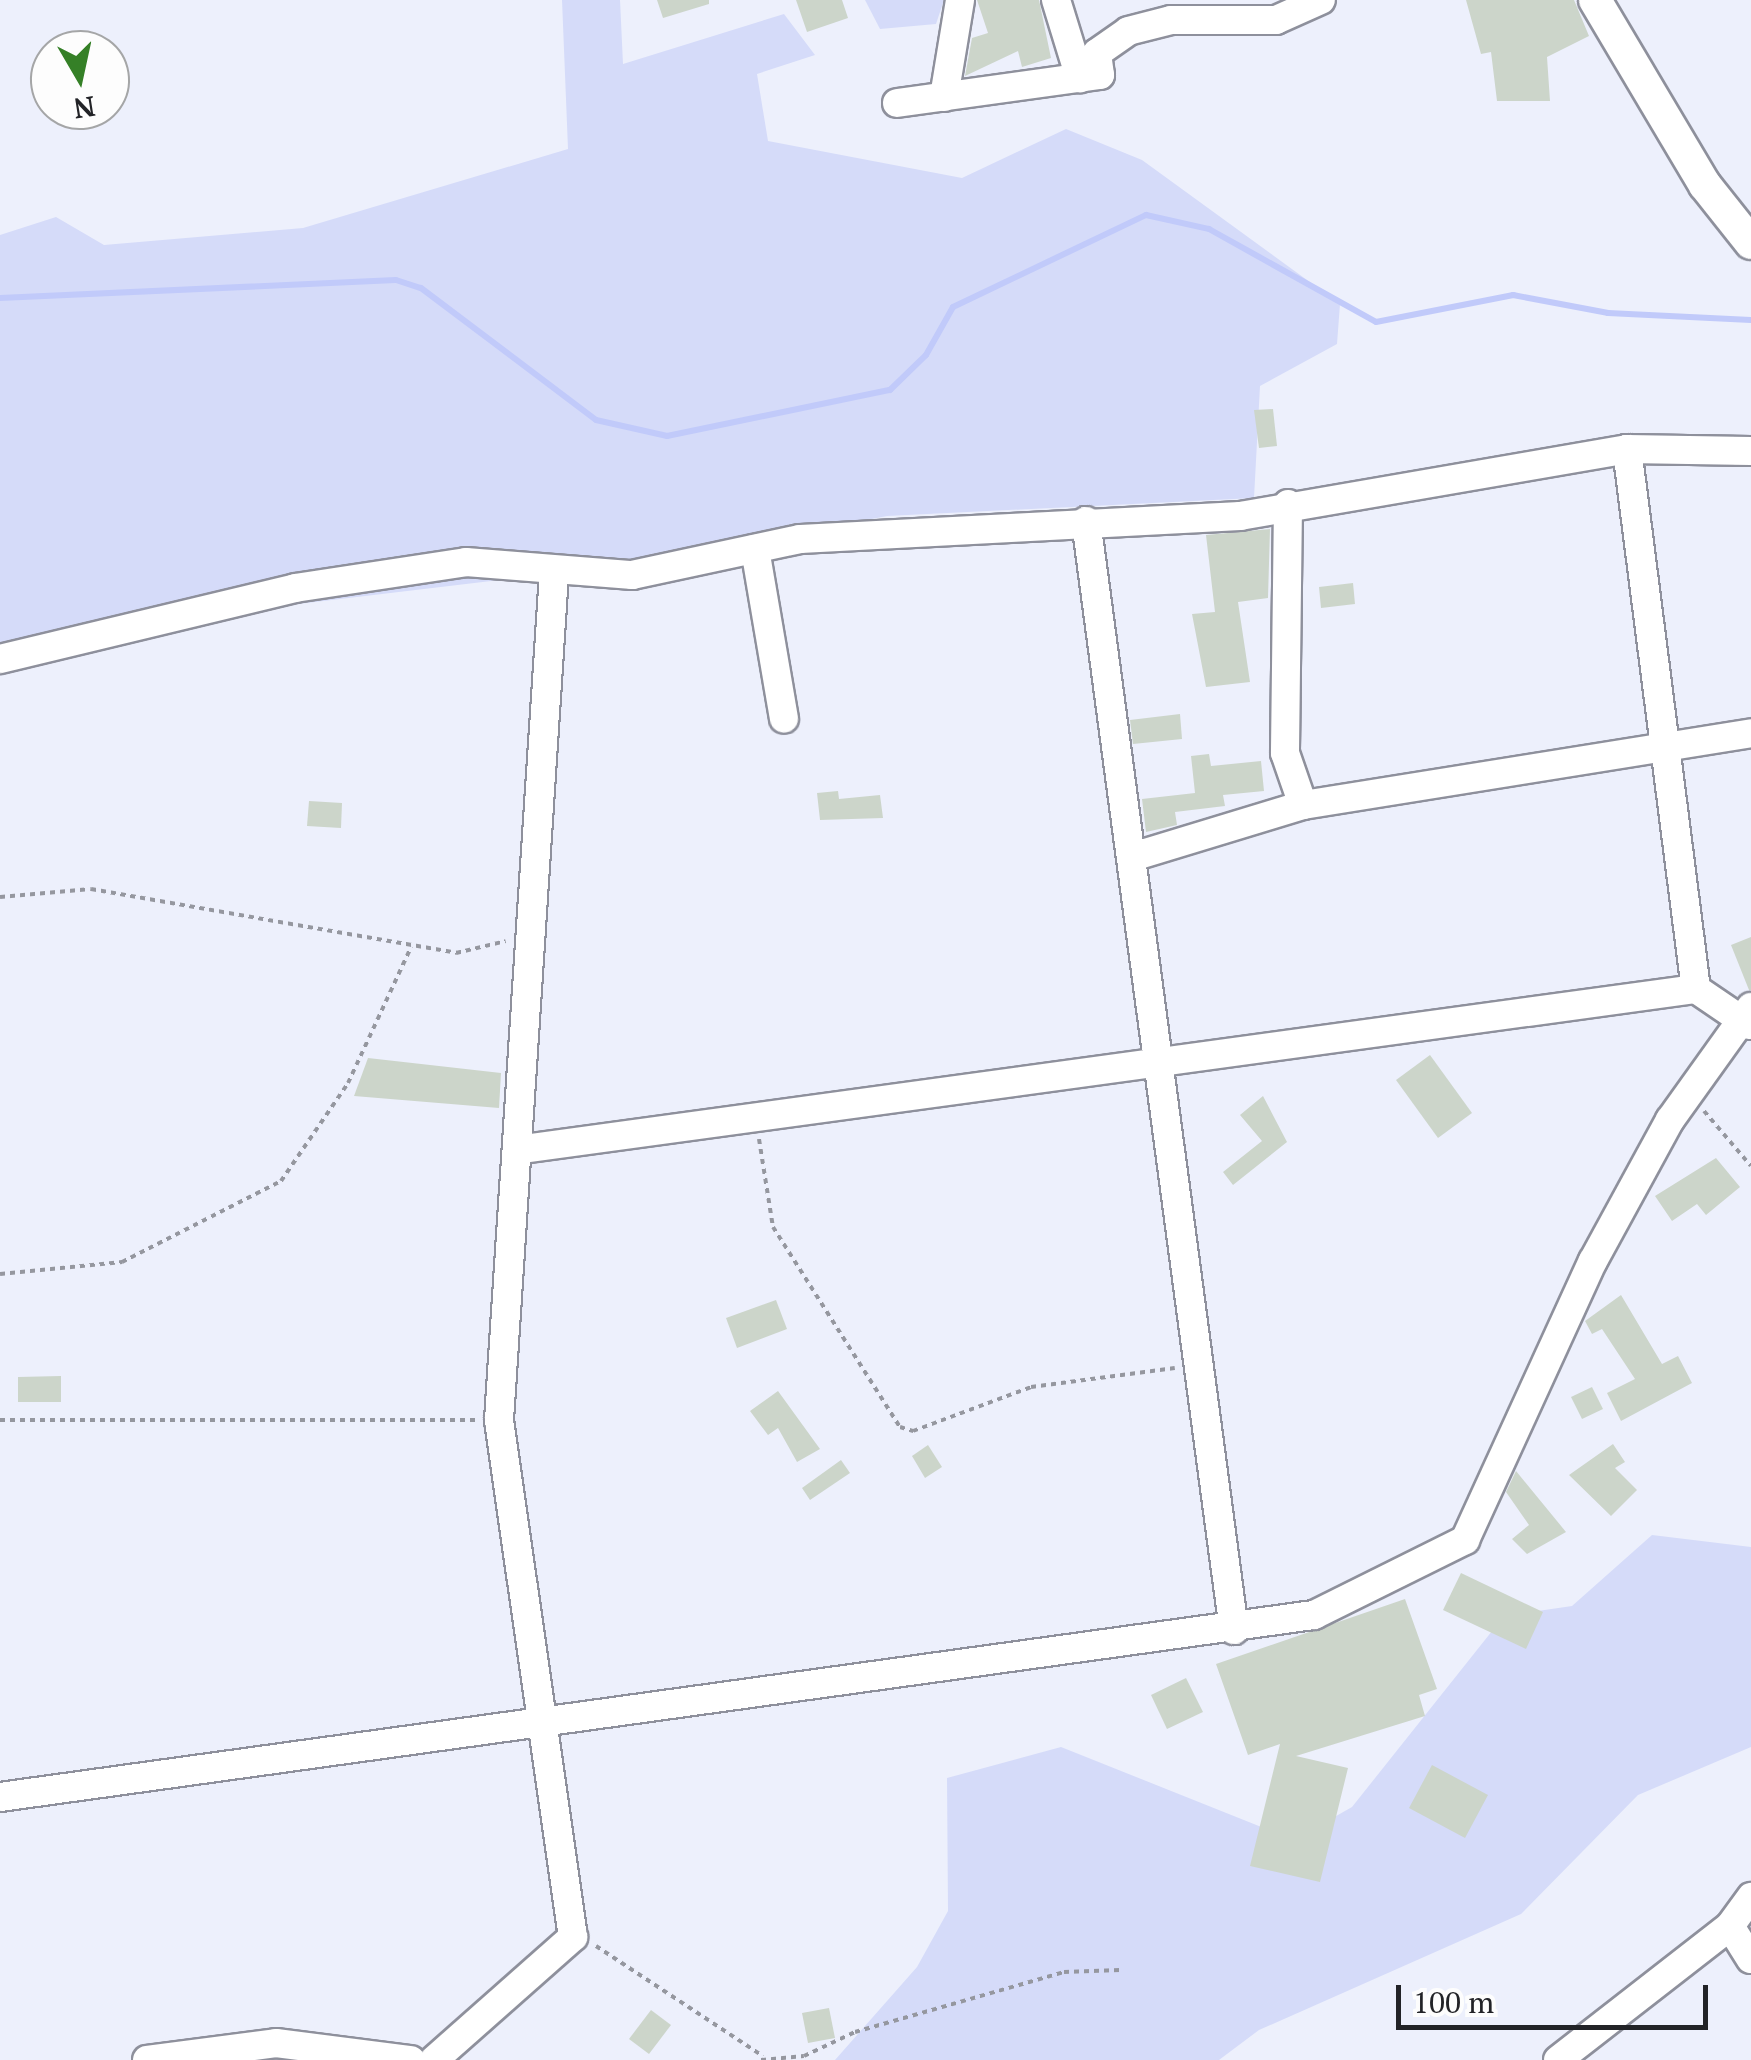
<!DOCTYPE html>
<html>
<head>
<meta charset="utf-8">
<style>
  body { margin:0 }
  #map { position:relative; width:1751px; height:2060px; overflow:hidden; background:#edf0fc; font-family:"PT Serif",serif }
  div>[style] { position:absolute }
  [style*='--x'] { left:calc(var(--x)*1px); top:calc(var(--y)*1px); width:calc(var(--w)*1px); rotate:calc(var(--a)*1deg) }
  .green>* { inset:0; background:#d5dbf9 }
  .stream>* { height:6px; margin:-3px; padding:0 3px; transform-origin:3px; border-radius:3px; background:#c1cafa }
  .building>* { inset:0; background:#ccd5ca }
  .path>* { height:4px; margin-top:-2px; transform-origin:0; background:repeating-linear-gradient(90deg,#95979f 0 5px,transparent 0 10px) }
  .roads { filter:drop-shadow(2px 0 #8e909c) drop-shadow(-2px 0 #8e909c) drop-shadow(0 2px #8e909c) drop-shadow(0 -2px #8e909c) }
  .minor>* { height:28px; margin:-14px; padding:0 14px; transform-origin:14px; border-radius:14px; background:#fff }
  .major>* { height:32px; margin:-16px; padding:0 16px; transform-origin:16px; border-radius:16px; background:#fff }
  span { translate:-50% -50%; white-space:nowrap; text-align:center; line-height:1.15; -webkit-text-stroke:8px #fdfdfd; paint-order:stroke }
  .north { position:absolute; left:30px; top:30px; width:100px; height:100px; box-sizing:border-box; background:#fdfdfd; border:2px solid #a5a6a7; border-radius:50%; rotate:171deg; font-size:28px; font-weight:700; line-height:40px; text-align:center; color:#222327 }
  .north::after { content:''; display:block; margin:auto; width:35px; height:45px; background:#358027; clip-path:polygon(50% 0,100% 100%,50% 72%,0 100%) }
  .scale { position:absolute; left:1396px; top:1985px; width:312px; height:45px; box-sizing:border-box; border:5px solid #222327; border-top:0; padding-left:12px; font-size:30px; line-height:35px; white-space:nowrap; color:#222327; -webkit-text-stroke:8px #fdfdfd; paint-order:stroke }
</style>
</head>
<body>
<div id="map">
  <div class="green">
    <i style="clip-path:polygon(562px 0,620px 0,623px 64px,784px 14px,815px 55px,757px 74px,768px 141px,962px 178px,1066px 129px,1142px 160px,1340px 304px,1337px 344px,1260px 386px,1254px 498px,887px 516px,658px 561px,114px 626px,0 658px,0 235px,56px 217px,104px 245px,303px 228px,568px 149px)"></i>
    <i style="clip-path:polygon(865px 0,944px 0,936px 24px,880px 29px)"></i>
    <i style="clip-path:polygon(1652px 1535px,1751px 1547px,1751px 1747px,1638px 1795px,1521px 1914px,1259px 2030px,1219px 2060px,835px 2060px,917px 1967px,948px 1911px,947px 1778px,1061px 1747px,1294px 1840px,1352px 1807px,1504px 1616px,1572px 1606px)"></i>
  </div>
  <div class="stream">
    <i style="--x:0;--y:298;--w:396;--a:-2.6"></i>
    <i style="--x:396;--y:280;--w:26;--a:18"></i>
    <i style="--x:421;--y:288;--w:219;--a:37"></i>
    <i style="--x:596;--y:420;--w:73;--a:12.7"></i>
    <i style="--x:667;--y:436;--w:228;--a:-11.7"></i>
    <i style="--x:890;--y:390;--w:50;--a:-44.2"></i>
    <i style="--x:926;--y:355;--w:55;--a:-60.6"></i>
    <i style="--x:953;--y:307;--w:214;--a:-25.5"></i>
    <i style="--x:1146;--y:215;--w:65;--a:12.5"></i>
    <i style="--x:1209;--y:229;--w:191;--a:29.1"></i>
    <i style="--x:1376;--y:322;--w:140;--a:-11.1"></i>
    <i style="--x:1513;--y:295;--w:97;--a:10.7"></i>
    <i style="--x:1608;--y:313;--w:143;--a:2.8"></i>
  </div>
  <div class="building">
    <i style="clip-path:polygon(657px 0,709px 0,709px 4px,663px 18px)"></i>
    <i style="clip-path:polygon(796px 0,842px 0,848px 18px,807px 32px)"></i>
    <i style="clip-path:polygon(977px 0,1039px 0,1051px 58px,1022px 67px,1018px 51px,965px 76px,972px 38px,988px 33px)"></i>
    <i style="clip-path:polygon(1466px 0,1574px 0,1589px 36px,1547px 57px,1550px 101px,1497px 101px,1491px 52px,1481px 54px)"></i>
    <i style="clip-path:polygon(1273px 409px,1277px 446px,1259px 448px,1254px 410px)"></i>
    <i style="clip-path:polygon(1270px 529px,1268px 598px,1238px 602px,1250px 682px,1206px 687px,1192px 614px,1215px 612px,1206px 535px)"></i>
    <i style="clip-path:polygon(1353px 583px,1355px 604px,1321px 608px,1319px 587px)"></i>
    <i style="clip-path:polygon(1180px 714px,1182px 739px,1133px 744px,1130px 720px)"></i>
    <i style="clip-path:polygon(1209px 754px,1211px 766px,1261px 761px,1264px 791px,1223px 795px,1225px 806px,1175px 812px,1177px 825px,1146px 832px,1142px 799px,1195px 793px,1191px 756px)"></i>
    <i style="clip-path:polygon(838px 791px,839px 799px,880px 795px,883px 818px,820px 820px,817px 793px)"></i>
    <i style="clip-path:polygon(309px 801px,342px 803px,341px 828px,307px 826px)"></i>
    <i style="clip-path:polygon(1751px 937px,1751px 990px,1749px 990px,1731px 945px)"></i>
    <i style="clip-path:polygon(1430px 1055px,1472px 1113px,1438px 1138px,1396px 1080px)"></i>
    <i style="clip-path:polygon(368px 1058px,501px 1073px,499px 1108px,354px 1096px)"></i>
    <i style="clip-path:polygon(1263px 1096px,1287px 1142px,1233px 1185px,1223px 1172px,1262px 1141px,1240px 1115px)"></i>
    <i style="clip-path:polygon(1716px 1158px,1740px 1187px,1706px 1215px,1697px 1204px,1672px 1221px,1655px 1196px)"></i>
    <i style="clip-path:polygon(1621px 1295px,1662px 1364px,1678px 1356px,1692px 1383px,1621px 1421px,1607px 1393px,1635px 1379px,1602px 1329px,1592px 1334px,1585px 1321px)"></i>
    <i style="clip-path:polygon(776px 1300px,787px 1329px,737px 1348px,726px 1318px)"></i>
    <i style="clip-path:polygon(61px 1376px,61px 1402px,18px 1402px,18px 1377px)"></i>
    <i style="clip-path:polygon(1592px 1387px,1603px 1409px,1582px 1419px,1571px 1397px)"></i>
    <i style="clip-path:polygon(778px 1391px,820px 1449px,797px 1462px,778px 1428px,768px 1435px,750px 1411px)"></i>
    <i style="clip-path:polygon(1613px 1444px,1625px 1462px,1615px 1468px,1637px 1490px,1611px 1516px,1569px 1475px)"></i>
    <i style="clip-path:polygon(928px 1445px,942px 1467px,925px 1478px,912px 1456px)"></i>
    <i style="clip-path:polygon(841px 1460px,850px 1473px,810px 1500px,802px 1488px)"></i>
    <i style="clip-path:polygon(1516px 1471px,1566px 1532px,1527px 1554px,1512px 1539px,1529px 1525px,1506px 1492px)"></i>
    <i style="clip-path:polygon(1461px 1573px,1543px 1612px,1526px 1649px,1443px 1610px)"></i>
    <i style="clip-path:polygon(1405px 1599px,1437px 1689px,1419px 1695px,1425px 1716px,1296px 1756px,1348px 1768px,1320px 1882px,1250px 1866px,1280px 1744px,1248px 1755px,1216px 1664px)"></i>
    <i style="clip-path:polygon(1186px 1678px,1203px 1712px,1167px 1729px,1151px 1695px)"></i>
    <i style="clip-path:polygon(1432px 1765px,1488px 1795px,1465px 1838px,1409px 1808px)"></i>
    <i style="clip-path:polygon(829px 2008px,835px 2038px,808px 2043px,802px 2013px)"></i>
    <i style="clip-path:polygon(651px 2010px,671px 2025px,649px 2054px,629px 2039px)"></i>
  </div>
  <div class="path">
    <i style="--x:0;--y:897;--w:91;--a:-5"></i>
    <i style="--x:91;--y:889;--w:371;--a:9.9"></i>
    <i style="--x:456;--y:953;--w:51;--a:-13.5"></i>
    <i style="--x:1704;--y:1111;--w:72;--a:49.5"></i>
    <i style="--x:759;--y:1139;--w:89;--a:81"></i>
    <i style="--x:773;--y:1227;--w:237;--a:57.6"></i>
    <i style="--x:900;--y:1427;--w:14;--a:17"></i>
    <i style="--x:913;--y:1431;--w:126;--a:-20.4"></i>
    <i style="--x:1031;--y:1387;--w:145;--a:-7.5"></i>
    <i style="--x:0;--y:1274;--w:123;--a:-5.6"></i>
    <i style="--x:122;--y:1262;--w:178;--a:-27"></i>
    <i style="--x:281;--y:1181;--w:119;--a:-55.6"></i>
    <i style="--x:348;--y:1083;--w:150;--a:-65.1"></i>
    <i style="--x:0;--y:1420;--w:475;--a:0"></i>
    <i style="--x:596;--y:1946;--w:200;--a:33.4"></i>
    <i style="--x:761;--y:2060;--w:43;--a:-5.3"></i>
    <i style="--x:804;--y:2056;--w:56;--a:-25.2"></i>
    <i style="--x:855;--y:2032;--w:217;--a:-16"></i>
    <i style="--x:1064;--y:1972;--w:56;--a:-2"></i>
  </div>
  <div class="roads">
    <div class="minor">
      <i style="--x:1056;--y:0;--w:82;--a:72.9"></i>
      <i style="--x:944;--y:97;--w:98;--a:-80.6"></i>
      <i style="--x:897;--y:103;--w:205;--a:-7.9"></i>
      <i style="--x:1100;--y:75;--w:22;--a:-98"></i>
      <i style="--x:1097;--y:53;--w:38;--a:-35"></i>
      <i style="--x:1128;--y:31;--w:44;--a:-14.3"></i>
      <i style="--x:1171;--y:20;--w:105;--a:0"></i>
      <i style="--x:1276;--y:20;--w:49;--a:-24"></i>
      <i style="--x:1627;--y:449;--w:544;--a:82.72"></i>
      <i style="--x:1288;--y:504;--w:249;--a:90.7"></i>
      <i style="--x:1285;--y:753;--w:55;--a:70.9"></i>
      <i style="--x:1303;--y:805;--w:454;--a:-9.1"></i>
      <i style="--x:1086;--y:521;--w:1119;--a:82.4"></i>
      <i style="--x:755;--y:549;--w:172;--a:80.3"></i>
      <i style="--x:0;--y:659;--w:303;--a:-13.5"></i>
      <i style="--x:295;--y:588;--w:173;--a:-8.6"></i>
      <i style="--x:466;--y:562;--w:167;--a:4.5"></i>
      <i style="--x:632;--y:575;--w:172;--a:-12.1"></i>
      <i style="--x:800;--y:539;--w:441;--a:-3"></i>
      <i style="--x:1240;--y:516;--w:393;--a:-9.8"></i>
      <i style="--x:1627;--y:449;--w:124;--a:0.9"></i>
      <i style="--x:1132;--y:857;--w:179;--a:-16.9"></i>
      <i style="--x:523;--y:1149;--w:1184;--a:-7.77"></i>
      <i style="--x:1696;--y:989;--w:64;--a:34.2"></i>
      <i style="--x:0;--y:1797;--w:1327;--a:-7.89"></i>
      <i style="--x:1314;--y:1615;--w:169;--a:-26.4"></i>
      <i style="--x:1465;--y:1540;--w:307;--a:-65.4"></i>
      <i style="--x:1593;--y:1261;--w:161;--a:-61.4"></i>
      <i style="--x:1670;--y:1120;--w:139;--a:-54.4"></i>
      <i style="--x:1730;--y:1926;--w:39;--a:58"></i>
      <i style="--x:147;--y:2060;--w:130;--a:-7.5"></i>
      <i style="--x:276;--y:2043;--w:136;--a:7.2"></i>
      <i style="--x:434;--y:2060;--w:186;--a:-41.5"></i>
      <i style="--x:573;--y:1937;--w:522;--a:-98.15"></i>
      <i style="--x:499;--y:1420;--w:849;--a:-86.28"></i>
      <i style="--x:1558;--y:2060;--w:218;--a:-37.9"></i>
      <i style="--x:1730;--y:1926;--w:36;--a:-54"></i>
    </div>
    <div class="major">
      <i style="--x:1595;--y:0;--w:215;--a:59.3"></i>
      <i style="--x:1705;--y:185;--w:74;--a:51.6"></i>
    </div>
  </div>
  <div class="north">N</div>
  <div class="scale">100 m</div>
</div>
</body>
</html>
